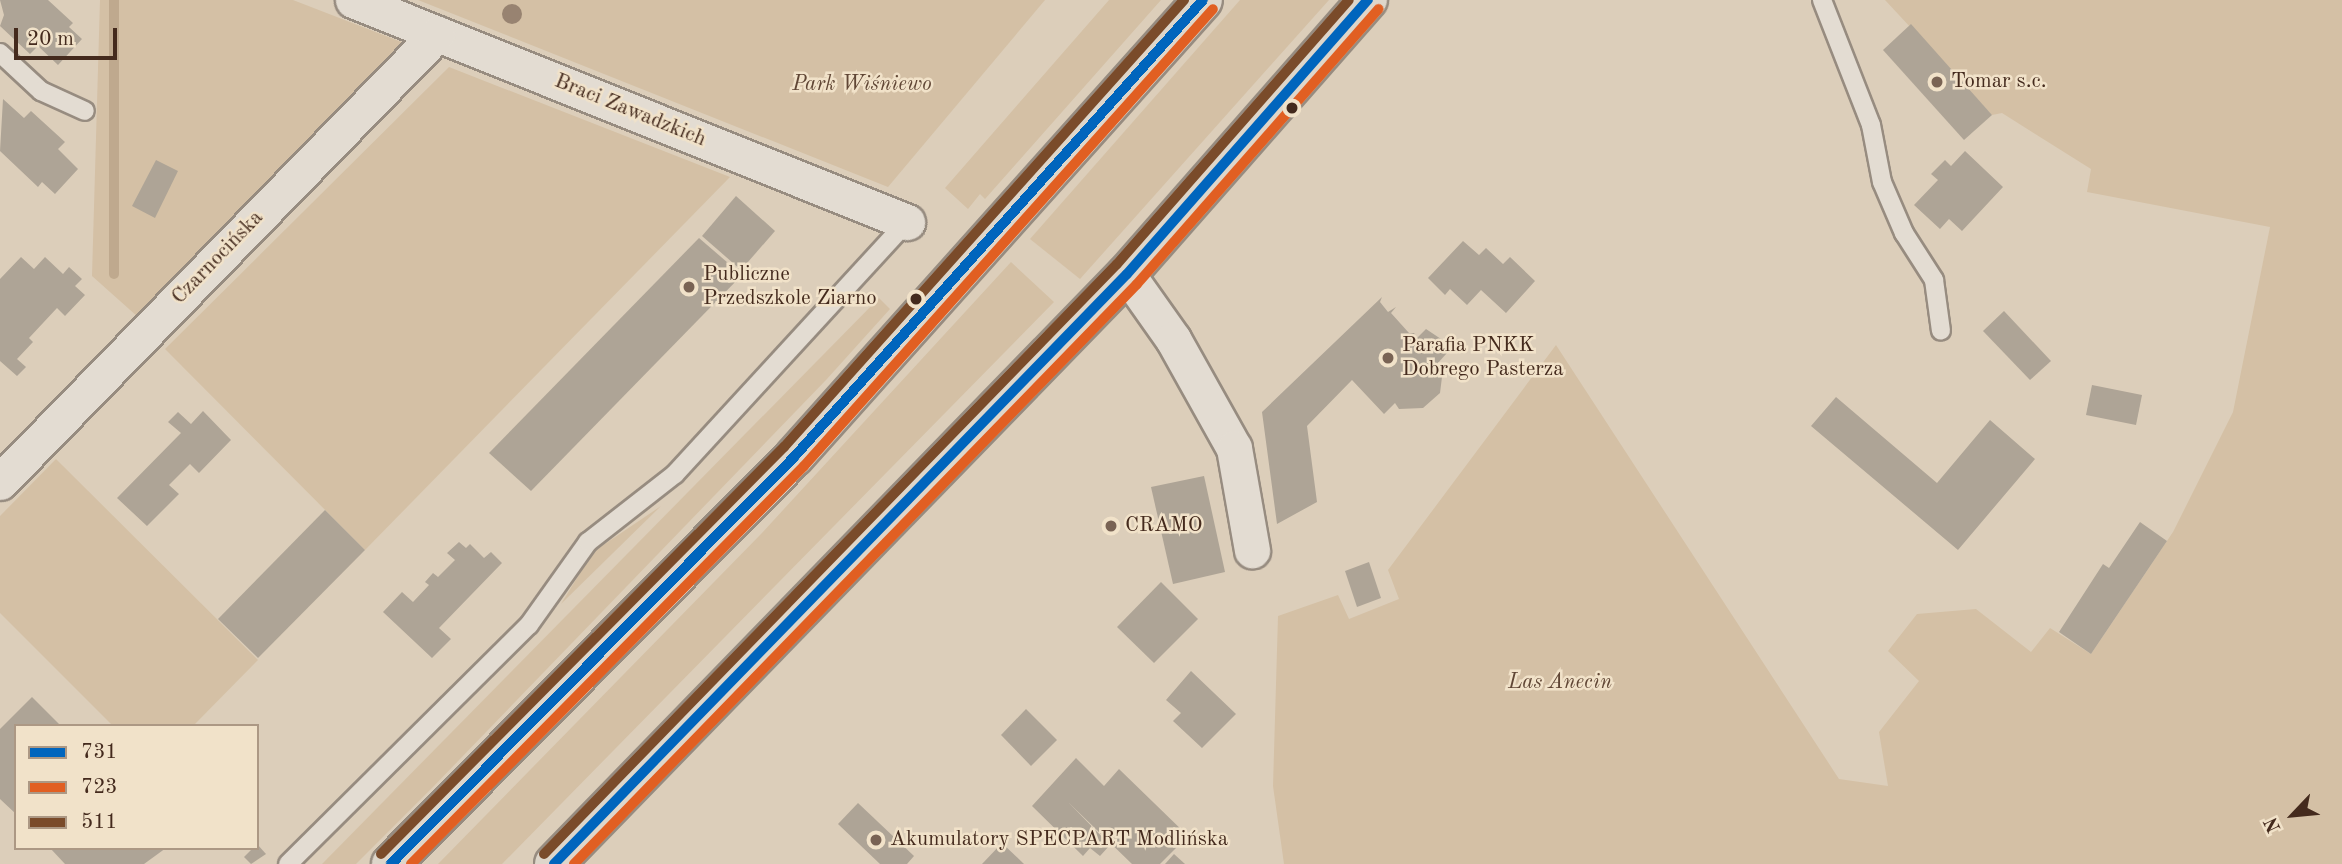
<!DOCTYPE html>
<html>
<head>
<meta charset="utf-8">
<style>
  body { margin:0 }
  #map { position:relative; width:2342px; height:864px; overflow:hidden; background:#dcceba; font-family:"Old Standard TT",serif }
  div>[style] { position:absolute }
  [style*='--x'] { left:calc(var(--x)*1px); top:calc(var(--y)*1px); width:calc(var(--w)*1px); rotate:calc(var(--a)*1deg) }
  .green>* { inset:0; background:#d4c0a5 }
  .stream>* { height:10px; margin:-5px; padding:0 5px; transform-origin:5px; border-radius:5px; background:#bfa98e }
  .building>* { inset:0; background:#aea496 }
  .roads { filter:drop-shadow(2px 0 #978c80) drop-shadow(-2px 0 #978c80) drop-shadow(0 2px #978c80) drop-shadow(0 -2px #978c80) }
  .service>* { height:18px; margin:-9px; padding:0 9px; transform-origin:9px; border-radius:9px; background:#e3dcd2 }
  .minor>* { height:35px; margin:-17.5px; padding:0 17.5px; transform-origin:17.5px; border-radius:17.5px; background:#e3dcd2 }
  .primary>* { height:38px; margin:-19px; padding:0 19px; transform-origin:19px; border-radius:19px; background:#ded6ca }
  .bus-1>* { height:10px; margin:-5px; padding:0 5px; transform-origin:5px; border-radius:5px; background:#0065bd }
  .bus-2>* { height:10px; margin:-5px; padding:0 5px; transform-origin:5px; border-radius:5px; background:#e15f22 }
  .bus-3>* { height:10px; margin:-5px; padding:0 5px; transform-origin:5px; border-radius:5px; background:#7a4b2a }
  .trees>* { width:20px; height:20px; margin:-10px; border-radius:50%; background:#988371 }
  .dots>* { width:19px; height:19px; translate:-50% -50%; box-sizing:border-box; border:4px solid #f1e2c9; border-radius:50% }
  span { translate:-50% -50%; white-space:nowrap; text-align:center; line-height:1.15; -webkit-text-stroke:5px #f1e2c9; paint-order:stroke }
  .poi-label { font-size:21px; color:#442a1d }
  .left { translate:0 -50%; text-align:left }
  .park-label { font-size:21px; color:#604635; font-style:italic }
  .street-label { font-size:21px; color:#442a1d }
  .legend { position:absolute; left:14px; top:724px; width:245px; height:126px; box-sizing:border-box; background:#f1e2c9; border:2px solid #ac9884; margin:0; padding:9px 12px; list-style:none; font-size:21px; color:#442a1d }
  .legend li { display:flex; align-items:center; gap:14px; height:35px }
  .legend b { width:35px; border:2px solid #ac9884 }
  .north { position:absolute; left:2258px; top:780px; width:70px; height:70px; -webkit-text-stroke:5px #f1e2c9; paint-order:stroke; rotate:244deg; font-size:19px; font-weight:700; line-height:28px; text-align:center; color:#442a1d }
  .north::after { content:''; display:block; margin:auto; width:24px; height:32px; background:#442a1d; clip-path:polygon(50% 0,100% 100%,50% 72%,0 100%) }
  .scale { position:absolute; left:14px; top:28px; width:103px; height:32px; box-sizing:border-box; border:4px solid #442a1d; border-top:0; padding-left:9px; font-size:21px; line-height:24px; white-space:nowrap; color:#442a1d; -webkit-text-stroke:5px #f1e2c9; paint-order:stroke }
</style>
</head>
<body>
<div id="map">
  <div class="green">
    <i style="clip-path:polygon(100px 0,293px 0,404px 43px,138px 317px,92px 276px)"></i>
    <i style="clip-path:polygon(418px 0,1045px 0,888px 187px)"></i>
    <i style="clip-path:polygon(1109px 0,1161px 0,985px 199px,980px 194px,968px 209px,945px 188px)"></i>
    <i style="clip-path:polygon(1240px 0,1329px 0,1080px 279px,1030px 239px)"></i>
    <i style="clip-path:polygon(1885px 0,2342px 0,2342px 864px,1284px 864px,1273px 786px,1278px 616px,1338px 595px,1349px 619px,1399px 599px,1388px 570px,1556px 345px,1839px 779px,1888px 786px,1879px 732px,1919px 681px,1888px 651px,1917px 614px,1976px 609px,2031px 652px,2050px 628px,2091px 654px,2173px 532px,2233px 412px,2270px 227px,2087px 192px,2091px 169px,2002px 113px,1992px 115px)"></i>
    <i style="clip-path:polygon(449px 67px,730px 177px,365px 550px,165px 349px)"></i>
    <i style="clip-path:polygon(1011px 262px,1054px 302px,502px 864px,438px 864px,761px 534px)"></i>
    <i style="clip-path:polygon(879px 298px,890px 309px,826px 380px,433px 787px,356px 864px,322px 864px)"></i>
    <i style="clip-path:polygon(56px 459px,258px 660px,193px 726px,113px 726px,0 613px,0 516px)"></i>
    <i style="clip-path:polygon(661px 506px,561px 604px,593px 552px)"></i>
  </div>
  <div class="stream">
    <i style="--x:114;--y:274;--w:274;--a:-90"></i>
  </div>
  <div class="building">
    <i style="clip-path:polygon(0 0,48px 0,73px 23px,69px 27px,82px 39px,58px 65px,38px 46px,30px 54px,0 26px,4px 15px)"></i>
    <i style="clip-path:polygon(1911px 24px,1992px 115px,1964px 140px,1883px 50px)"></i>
    <i style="clip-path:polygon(3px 99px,24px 118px,31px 111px,65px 142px,58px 149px,78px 169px,55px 194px,42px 182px,38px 187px,0 151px)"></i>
    <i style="clip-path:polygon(1965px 151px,2003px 187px,1962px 231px,1949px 219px,1940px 229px,1914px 205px,1938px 180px,1931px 174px,1945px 160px,1951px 166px)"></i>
    <i style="clip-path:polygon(156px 160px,178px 171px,155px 218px,132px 206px)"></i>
    <i style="clip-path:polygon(736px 196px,775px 231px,741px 270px,702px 236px)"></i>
    <i style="clip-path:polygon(699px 238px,742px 275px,531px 491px,489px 453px)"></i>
    <i style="clip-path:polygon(1463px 241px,1479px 255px,1486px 248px,1503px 264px,1510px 257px,1535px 281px,1506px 313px,1481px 290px,1467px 305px,1450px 289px,1445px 295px,1428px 278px)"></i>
    <i style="clip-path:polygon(21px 257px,34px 269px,45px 257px,63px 274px,69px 267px,82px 279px,75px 286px,85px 295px,65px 316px,57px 308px,29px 338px,33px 342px,17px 359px,26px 367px,17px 376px,0 361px,0 279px)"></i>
    <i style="clip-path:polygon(1382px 297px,1380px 302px,1388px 312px,1396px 307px,1391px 313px,1409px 333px,1415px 333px,1411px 336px,1415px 340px,1426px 329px,1444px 341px,1442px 348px,1447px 353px,1437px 364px,1443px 369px,1440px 393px,1423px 408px,1399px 409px,1395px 403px,1384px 414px,1352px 380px,1307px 426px,1317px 502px,1277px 524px,1262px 412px)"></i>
    <i style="clip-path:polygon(2004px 311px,2051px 361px,2030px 380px,1983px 331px)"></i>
    <i style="clip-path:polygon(2092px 385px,2142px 395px,2136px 425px,2086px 415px)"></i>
    <i style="clip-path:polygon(1836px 397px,1937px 483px,1990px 420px,2035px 459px,1958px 550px,1811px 426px)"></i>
    <i style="clip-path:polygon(203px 411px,231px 440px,199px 473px,190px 464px,169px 485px,179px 494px,147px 526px,117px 498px,181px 433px,168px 422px,178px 412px,191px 424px)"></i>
    <i style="clip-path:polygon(1204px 476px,1225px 572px,1173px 584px,1151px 487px)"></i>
    <i style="clip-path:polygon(325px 510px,365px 550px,258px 658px,218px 619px)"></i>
    <i style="clip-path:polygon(2140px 522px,2167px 541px,2091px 654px,2059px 632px,2103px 564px,2109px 568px)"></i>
    <i style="clip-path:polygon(459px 542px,466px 548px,470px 544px,484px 558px,491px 552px,502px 563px,439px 628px,451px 639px,432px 658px,383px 612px,402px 592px,413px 602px,429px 585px,425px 582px,433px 573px,438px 577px,455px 560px,447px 553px)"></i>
    <i style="clip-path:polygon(1369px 562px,1381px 598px,1357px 607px,1345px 571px)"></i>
    <i style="clip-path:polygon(1161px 582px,1198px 619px,1154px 663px,1117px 627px)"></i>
    <i style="clip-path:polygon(1191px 671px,1236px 714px,1202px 748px,1173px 721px,1181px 713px,1166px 700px)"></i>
    <i style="clip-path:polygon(32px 697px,61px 726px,16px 726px,16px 814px,0 799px,0 729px)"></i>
    <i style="clip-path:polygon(1026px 709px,1057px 740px,1031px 766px,1001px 735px)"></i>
    <i style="clip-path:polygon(1076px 758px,1104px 786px,1119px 769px,1188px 836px,1160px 864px,1132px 864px,1068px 802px,1110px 845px,1100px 856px,1090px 848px,1083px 856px,1032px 806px)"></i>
    <i style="clip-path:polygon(858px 803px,914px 856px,907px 864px,880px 864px,838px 824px)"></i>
    <i style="clip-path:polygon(1002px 843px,1024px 864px,982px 864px)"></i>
    <i style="clip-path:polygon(257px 844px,266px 854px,251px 864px,244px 857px)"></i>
    <i style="clip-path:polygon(50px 848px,166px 848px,144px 864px,65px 864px)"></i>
    <i style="clip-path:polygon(1174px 854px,1185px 864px,1165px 864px)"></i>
  </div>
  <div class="roads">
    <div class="service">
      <i style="--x:1822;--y:0;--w:134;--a:68.6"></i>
      <i style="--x:1871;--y:125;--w:58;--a:79.1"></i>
      <i style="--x:1882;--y:182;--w:56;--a:66.7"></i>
      <i style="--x:1904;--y:233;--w:56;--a:57.4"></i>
      <i style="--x:1934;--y:280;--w:51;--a:82.2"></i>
      <i style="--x:0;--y:53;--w:56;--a:42.8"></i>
      <i style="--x:41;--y:91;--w:48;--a:24.4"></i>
      <i style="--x:288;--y:864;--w:339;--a:-44.8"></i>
      <i style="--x:529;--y:625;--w:102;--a:-54.6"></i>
      <i style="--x:588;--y:542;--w:110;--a:-38"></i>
      <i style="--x:675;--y:474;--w:343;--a:-47.4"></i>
    </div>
    <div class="minor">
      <i style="--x:353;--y:0;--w:597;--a:21.84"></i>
      <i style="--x:1127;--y:274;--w:80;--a:54.7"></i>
      <i style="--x:1173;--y:339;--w:125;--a:60.8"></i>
      <i style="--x:1234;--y:448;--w:104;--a:80"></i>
      <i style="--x:0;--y:482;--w:626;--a:-45.71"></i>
    </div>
    <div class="primary">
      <i style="--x:391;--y:864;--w:573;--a:-45.28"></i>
      <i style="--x:794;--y:457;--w:613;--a:-48.17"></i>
      <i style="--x:554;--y:864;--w:822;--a:-45.84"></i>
      <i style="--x:1127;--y:274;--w:365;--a:-48.7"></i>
    </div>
  </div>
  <div class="bus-1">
    <i style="--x:391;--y:864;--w:573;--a:-45.28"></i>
    <i style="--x:794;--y:457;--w:613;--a:-48.17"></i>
    <i style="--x:554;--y:864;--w:822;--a:-45.84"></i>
    <i style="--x:1127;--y:274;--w:365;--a:-48.7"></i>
  </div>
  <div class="bus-2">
    <i style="--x:411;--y:864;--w:559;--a:-45.36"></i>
    <i style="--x:804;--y:466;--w:613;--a:-48.17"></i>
    <i style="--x:574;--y:864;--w:808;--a:-45.85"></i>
    <i style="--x:1137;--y:284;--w:366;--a:-48.7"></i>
  </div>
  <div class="bus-3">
    <i style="--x:381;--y:854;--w:573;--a:-45.28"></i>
    <i style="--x:784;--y:447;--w:600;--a:-48.18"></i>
    <i style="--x:544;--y:854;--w:822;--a:-45.84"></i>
    <i style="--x:1117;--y:264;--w:351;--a:-48.7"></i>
  </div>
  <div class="trees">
    <i style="left:512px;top:14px"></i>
  </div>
  <div class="dots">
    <i style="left:1937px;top:82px;background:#796354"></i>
    <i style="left:1292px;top:108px;background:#442a1d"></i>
    <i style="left:689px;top:287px;background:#796354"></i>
    <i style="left:916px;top:299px;background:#442a1d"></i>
    <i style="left:1388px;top:358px;background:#796354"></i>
    <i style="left:1111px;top:526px;background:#796354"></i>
    <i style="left:876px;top:840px;background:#796354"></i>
  </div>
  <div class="poi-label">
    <span class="left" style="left:1951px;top:82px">Tomar s.c.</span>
    <span class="left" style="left:703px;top:287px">Publiczne<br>Przedszkole Ziarno</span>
    <span class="left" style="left:1402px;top:358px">Parafia PNKK<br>Dobrego Pasterza</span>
    <span class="left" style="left:1125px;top:526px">CRAMO</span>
    <span class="left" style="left:890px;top:840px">Akumulatory SPECPART Modlińska</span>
  </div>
  <div class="park-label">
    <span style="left:862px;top:85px">Park Wiśniewo</span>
    <span style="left:1560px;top:683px">Las Anecin</span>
  </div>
  <div class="street-label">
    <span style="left:630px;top:111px;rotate:22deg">Braci Zawadzkich</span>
    <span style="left:218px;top:258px;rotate:-46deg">Czarnocińska</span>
  </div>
  <ul class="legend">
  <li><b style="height:9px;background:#0065bd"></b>731</li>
  <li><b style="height:9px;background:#e15f22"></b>723</li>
  <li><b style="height:9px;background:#7a4b2a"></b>511</li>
  </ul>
  <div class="north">N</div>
  <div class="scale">20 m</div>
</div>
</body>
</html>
